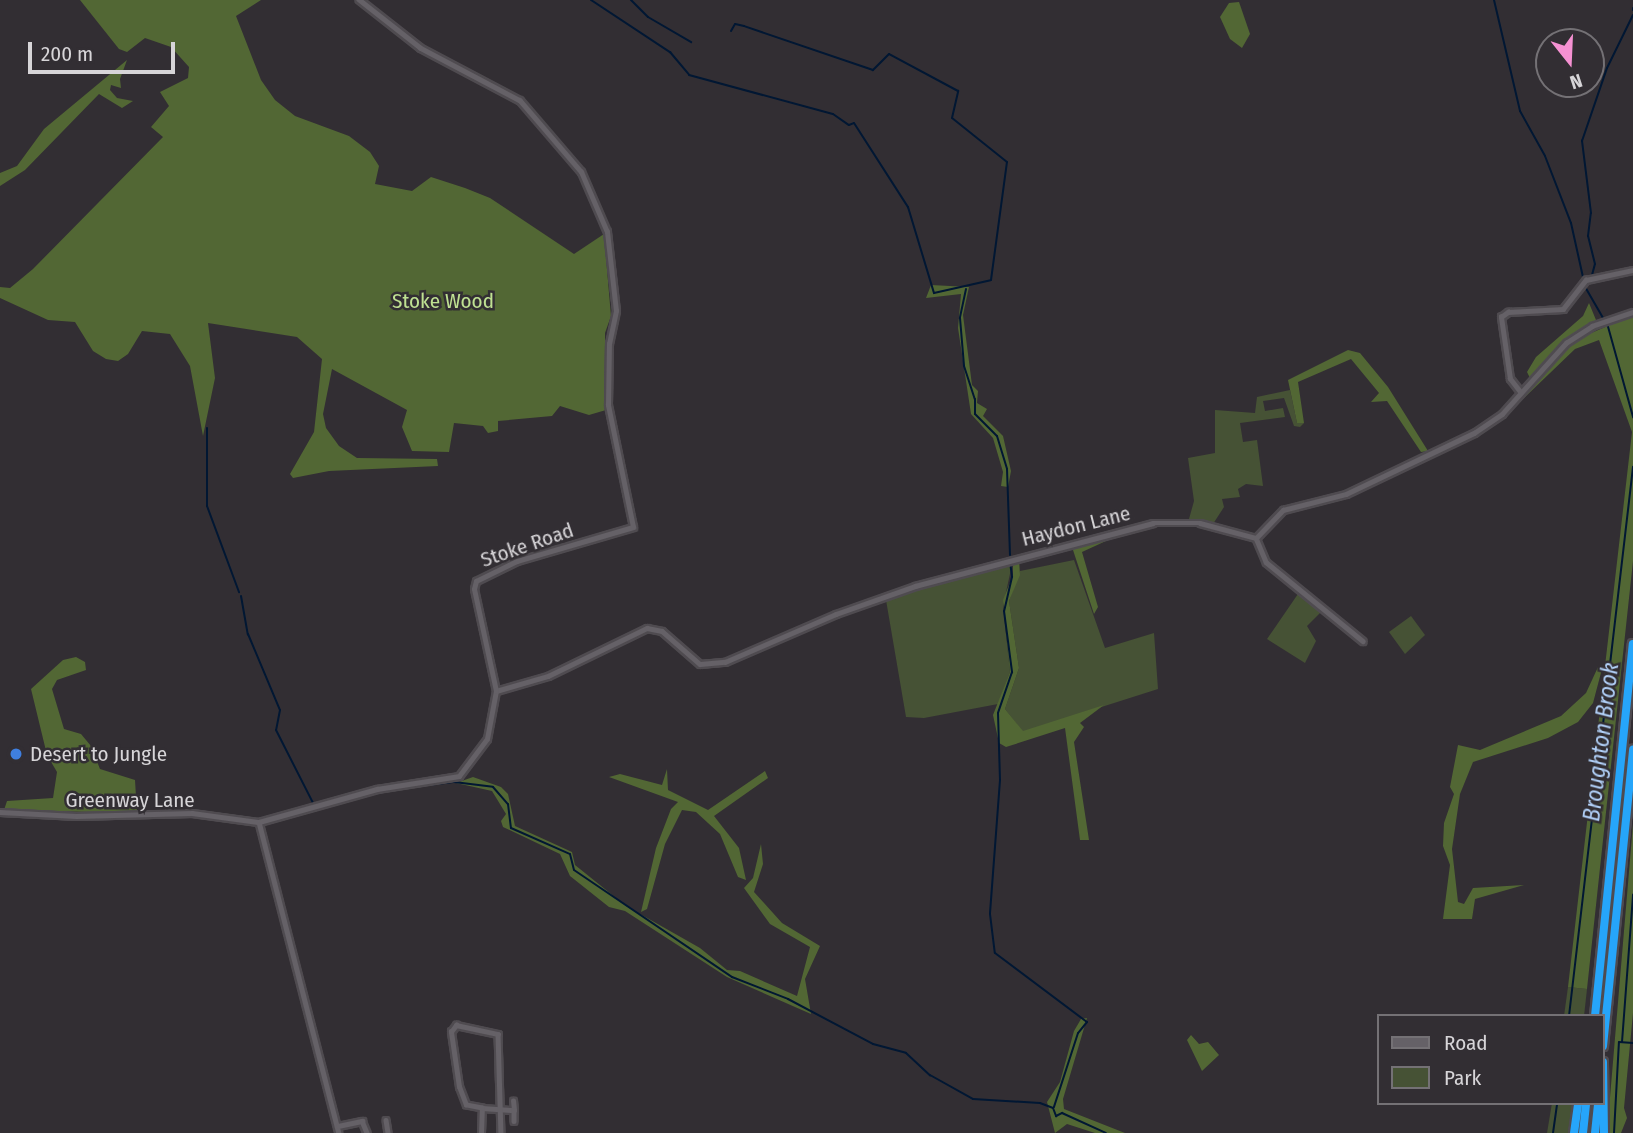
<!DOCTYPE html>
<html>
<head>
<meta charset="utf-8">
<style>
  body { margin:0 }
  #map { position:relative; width:1633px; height:1133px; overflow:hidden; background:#322e33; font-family:"Fira Sans Condensed",sans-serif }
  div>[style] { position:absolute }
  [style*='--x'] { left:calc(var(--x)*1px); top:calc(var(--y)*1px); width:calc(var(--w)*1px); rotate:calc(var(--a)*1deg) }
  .green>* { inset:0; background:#465235 }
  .forest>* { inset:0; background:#526734 }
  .stream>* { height:2px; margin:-1px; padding:0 1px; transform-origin:1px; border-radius:1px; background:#011733 }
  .roads { filter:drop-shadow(2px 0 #4f4b50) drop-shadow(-2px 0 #4f4b50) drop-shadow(0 2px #4f4b50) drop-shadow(0 -2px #4f4b50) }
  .minor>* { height:4.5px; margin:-2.25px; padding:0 2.25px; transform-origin:2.25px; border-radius:2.25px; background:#656167 }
  .motorway>* { height:8px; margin:-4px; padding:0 4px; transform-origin:4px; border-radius:4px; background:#26a5fa }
  .dots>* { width:19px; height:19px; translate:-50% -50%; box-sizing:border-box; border:4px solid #322e33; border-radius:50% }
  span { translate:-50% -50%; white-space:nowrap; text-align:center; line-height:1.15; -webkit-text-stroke:5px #322e33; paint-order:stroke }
  .park-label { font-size:21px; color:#bfe192 }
  .street-label { font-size:21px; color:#d7d5d8 }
  .poi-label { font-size:21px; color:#d7d5d8 }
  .left { translate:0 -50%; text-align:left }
  .water-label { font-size:23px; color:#b2d1f9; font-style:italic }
  .legend { position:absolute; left:1377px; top:1014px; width:228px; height:91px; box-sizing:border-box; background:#322e33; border:2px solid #747175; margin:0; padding:9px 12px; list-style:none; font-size:21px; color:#d7d5d8 }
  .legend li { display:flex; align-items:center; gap:14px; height:35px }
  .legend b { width:35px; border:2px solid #747175 }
  .north { position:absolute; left:1535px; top:28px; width:70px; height:70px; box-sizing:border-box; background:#322e33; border:2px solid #747175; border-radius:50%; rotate:162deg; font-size:19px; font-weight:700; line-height:28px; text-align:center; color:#d7d5d8 }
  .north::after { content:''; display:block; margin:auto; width:24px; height:32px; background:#f591d2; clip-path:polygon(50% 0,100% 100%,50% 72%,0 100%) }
  .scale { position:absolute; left:28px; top:42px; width:147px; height:32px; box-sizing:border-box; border:4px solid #d7d5d8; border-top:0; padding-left:9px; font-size:21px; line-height:24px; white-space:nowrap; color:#d7d5d8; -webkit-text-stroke:5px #322e33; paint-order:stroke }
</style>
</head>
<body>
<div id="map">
  <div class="green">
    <i style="clip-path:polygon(1290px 390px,1297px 423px,1304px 423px,1300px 427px,1294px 426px,1284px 398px,1263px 401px,1265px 411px,1283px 408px,1285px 417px,1240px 423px,1243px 442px,1257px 440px,1263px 486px,1246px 484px,1238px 489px,1240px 497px,1222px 499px,1224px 507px,1213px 524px,1189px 519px,1194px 501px,1188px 458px,1215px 453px,1215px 410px,1255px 413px,1257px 397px)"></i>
    <i style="clip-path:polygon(1013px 560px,1003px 606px,1010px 672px,998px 704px,924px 718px,906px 717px,886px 600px)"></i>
    <i style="clip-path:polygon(1074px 560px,1105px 648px,1154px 633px,1158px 689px,1023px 732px,1005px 709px,1019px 668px,1009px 601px,1020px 571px)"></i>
    <i style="clip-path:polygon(1300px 591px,1323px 610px,1307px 626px,1316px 641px,1305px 663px,1267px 639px)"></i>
    <i style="clip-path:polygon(1411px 616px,1425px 635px,1405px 654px,1389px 632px)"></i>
    <i style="clip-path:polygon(1568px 987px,1587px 989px,1584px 1016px,1564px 1016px)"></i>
    <i style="clip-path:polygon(1552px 1103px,1574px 1103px,1570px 1133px,1547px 1133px)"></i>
  </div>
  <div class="forest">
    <i style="clip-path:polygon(80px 0,261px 0,236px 16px,261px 80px,275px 100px,295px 116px,349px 136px,370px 152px,379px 166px,375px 184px,412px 191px,431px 177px,465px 188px,490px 198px,574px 254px,604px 234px,611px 316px,605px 333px,606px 410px,589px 415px,560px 406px,552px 416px,498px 421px,498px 431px,488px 433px,483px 426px,454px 423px,449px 452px,412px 451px,402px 427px,407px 410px,332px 369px,323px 414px,326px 428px,339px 446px,357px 458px,437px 459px,438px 466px,329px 471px,293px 478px,290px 474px,314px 432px,322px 359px,297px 337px,208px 323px,215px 378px,203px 436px,190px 366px,170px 334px,142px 331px,128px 354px,118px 361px,106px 359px,93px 351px,75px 322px,48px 320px,0 298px,0 287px,10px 288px,33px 269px,163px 137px,151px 127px,169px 106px,160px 92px,188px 78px,189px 67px,171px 47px,145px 38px,127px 52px,119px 49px)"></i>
    <i style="clip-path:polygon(1239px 2px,1250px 34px,1242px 48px,1230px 39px,1220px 17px,1229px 3px)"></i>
    <i style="clip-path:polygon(127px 60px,120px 79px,121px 88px,111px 85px,110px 90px,117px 98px,133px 101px,122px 108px,99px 94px,25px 170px,0 186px,0 173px,17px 166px,44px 129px)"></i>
    <i style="clip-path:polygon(931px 285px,969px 287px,963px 315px,972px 385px,978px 391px,977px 403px,987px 409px,983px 416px,1003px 436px,1011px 471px,1008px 487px,1001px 486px,1003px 472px,993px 438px,971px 414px,958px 328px,961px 294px,926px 298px)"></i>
    <i style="clip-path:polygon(1589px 303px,1596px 320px,1530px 378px,1527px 372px,1536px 357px,1583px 316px)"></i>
    <i style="clip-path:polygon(1633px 315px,1633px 561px,1587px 989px,1568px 987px,1632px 432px,1599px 340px,1575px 349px,1522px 400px,1559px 355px,1582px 337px)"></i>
    <i style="clip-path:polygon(1348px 350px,1360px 353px,1388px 387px,1428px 451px,1421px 452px,1387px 401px,1371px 402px,1379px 393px,1351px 359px,1298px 382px,1304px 423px,1297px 423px,1288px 380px)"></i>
    <i style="clip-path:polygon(1119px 535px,1082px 552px,1098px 607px,1094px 614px,1073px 550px,1064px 548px)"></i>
    <i style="clip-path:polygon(1019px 559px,1020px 575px,1009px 601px,1019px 668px,1005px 709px,1023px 731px,1104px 705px,1080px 723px,1084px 727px,1074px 742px,1089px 840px,1080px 840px,1065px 728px,1006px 747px,999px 743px,993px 715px,1010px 672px,1003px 600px,1013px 575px,1013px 560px)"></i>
    <i style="clip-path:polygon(76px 657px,85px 662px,86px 670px,57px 680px,52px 689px,64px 729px,81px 734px,91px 746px,100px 769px,135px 780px,137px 813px,4px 810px,7px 801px,53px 798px,57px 772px,47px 755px,31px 689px,63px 660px)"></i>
    <i style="clip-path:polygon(1598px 667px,1602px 669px,1593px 703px,1578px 722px,1548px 738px,1473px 762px,1460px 794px,1452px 849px,1458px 902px,1464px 904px,1473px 888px,1524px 885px,1475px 899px,1472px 919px,1443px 919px,1450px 865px,1443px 846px,1444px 823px,1454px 794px,1450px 787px,1458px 745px,1480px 750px,1561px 716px,1586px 693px)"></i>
    <i style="clip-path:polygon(667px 769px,668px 790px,708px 810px,765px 771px,768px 778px,714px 816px,739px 848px,746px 880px,738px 877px,720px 834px,696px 812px,682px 810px,665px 844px,647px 909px,641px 912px,656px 848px,671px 809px,678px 802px,609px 777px,620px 774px,662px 785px)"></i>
    <i style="clip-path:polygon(473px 777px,501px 787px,508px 794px,515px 826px,572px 852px,575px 865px,626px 906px,700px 948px,727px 970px,740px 971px,797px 996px,810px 947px,770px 924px,744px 888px,753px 878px,761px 844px,763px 864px,754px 892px,782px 923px,820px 946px,805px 979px,811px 1014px,727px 977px,625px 911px,609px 907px,570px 876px,560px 854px,503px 827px,501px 821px,506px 814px,492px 791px,456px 783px)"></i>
    <i style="clip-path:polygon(1633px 824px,1633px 1013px,1624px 1108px,1627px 1118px,1621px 1133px,1607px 1133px)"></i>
    <i style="clip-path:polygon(1087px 1018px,1063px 1099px,1064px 1109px,1125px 1133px,1095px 1133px,1067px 1124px,1055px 1133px,1047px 1102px,1060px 1082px,1074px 1031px,1081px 1019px)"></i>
    <i style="clip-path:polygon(1191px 1035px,1199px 1044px,1208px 1042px,1219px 1055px,1202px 1071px,1187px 1040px)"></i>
  </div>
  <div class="stream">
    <i style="--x:591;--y:0;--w:95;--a:33.4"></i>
    <i style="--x:670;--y:52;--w:30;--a:50"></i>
    <i style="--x:689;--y:75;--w:149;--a:15.2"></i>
    <i style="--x:833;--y:114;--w:19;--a:35"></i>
    <i style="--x:849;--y:125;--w:5;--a:-22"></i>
    <i style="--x:854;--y:123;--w:100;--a:57.3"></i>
    <i style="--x:908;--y:207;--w:90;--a:73.2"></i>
    <i style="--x:934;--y:293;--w:58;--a:-12.8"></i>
    <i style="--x:991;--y:280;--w:119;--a:-82.3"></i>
    <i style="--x:1007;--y:162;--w:70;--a:-141.3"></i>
    <i style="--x:952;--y:118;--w:28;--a:-77"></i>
    <i style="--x:958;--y:91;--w:78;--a:-151.8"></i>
    <i style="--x:889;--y:54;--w:23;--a:135"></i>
    <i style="--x:873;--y:70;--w:136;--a:-161.2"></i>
    <i style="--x:744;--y:26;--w:9;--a:-167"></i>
    <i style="--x:735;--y:24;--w:8;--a:120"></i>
    <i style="--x:631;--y:0;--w:24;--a:45"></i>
    <i style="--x:648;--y:17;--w:50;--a:30.2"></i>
    <i style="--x:1494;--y:0;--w:114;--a:76.8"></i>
    <i style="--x:1520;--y:111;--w:51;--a:60.9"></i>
    <i style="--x:1545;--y:156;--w:72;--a:68.8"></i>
    <i style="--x:1571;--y:223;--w:55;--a:77.5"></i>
    <i style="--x:1633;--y:8;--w:2;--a:90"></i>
    <i style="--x:1592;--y:275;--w:11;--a:-75"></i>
    <i style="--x:1595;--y:264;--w:29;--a:-104"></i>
    <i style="--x:1588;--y:236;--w:23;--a:-83"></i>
    <i style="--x:1591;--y:213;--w:73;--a:-97.1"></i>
    <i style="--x:1582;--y:141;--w:77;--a:-71.1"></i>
    <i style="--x:1607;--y:68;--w:59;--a:-63.9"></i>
    <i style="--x:1584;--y:285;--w:39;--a:60"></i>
    <i style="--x:966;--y:289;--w:30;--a:102"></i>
    <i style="--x:960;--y:318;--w:48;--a:85.2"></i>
    <i style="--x:964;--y:366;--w:35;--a:72"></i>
    <i style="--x:975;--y:399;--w:15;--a:90"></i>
    <i style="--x:975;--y:414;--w:31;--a:45"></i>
    <i style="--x:997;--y:436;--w:34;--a:73"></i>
    <i style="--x:1007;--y:469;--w:86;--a:88"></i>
    <i style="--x:1607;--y:323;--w:98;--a:74.5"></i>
    <i style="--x:207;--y:428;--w:78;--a:90"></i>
    <i style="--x:207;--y:506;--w:92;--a:69.6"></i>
    <i style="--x:1010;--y:562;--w:15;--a:82"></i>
    <i style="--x:1012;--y:577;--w:35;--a:103"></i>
    <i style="--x:1004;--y:611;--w:62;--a:82.5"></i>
    <i style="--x:1012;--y:672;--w:43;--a:108.9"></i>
    <i style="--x:998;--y:713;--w:67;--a:88.3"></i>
    <i style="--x:1000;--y:780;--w:134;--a:94.3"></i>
    <i style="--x:990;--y:914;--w:39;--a:83"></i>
    <i style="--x:995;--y:953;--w:115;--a:36.9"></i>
    <i style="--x:1087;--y:1022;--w:14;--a:129"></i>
    <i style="--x:1078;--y:1033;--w:78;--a:108"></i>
    <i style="--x:241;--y:596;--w:39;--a:80"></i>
    <i style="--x:248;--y:634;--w:82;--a:67.2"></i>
    <i style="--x:280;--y:710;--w:20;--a:101"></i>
    <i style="--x:276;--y:730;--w:84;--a:63.1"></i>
    <i style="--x:316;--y:810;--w:80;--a:-15.3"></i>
    <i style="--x:393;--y:789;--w:61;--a:-6.5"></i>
    <i style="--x:454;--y:782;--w:39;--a:7"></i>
    <i style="--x:493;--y:787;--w:23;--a:49"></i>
    <i style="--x:508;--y:804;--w:24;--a:83"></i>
    <i style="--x:511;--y:828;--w:64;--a:23.8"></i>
    <i style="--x:570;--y:854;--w:16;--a:76"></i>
    <i style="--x:574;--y:870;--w:191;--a:34.1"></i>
    <i style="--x:732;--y:977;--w:60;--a:21.4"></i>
    <i style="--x:788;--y:999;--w:96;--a:27.9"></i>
    <i style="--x:873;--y:1044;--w:34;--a:15"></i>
    <i style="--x:906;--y:1053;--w:33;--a:43"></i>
    <i style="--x:930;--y:1075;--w:49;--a:29.2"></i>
    <i style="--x:973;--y:1099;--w:67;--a:3.4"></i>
    <i style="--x:1040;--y:1103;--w:14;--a:21"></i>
    <i style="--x:1053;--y:1108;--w:9;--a:69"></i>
    <i style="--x:1056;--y:1116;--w:7;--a:-27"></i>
    <i style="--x:1062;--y:1113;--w:48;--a:24.4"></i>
    <i style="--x:1569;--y:1016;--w:553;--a:-83.35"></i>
    <i style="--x:1622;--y:1042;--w:148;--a:-85.7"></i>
    <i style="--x:1553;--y:1133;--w:30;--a:-82"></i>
    <i style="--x:1614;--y:1133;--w:91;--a:-86.9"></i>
    <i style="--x:1619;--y:1042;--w:14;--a:4"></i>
  </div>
  <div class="roads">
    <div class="minor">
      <i style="--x:1521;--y:393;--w:18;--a:-128"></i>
      <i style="--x:1510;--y:379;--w:63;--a:-98.3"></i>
      <i style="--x:1501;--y:317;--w:9;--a:-36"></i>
      <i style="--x:1508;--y:312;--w:55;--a:-3.1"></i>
      <i style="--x:1563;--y:309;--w:37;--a:-52"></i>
      <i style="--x:1586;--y:280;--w:48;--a:-12"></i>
      <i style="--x:1256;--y:538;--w:26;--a:67"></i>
      <i style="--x:1266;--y:562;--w:125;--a:39.2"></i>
      <i style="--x:496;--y:691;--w:54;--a:-16.1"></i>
      <i style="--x:548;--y:676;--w:110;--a:-25.9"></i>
      <i style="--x:647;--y:628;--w:15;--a:11"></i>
      <i style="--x:662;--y:631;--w:50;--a:41"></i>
      <i style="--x:700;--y:664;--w:25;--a:-5"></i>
      <i style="--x:725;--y:662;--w:121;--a:-23.4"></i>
      <i style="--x:836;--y:614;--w:84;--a:-19.5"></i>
      <i style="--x:915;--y:586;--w:246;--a:-14.8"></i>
      <i style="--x:1153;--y:523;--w:47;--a:0"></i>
      <i style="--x:1200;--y:523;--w:58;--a:15"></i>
      <i style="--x:1256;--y:538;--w:39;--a:-46"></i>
      <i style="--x:1283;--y:510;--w:65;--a:-14.3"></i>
      <i style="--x:1346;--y:494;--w:142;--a:-25.5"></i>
      <i style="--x:1474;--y:433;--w:34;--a:-34"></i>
      <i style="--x:1502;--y:414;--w:96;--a:-48"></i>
      <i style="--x:1566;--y:343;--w:31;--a:-33"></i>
      <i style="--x:1592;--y:326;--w:43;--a:-18.9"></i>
      <i style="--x:0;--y:812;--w:76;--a:3"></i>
      <i style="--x:76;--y:816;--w:116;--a:-1.5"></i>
      <i style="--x:192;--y:813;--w:68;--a:7.7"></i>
      <i style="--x:259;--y:822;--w:123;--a:-15.6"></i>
      <i style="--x:377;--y:789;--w:83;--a:-9"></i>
      <i style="--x:459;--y:776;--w:46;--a:-52.9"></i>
      <i style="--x:487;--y:739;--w:49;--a:-79.4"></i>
      <i style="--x:496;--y:691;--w:104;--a:-102.2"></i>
      <i style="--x:474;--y:589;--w:8;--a:-76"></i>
      <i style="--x:476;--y:581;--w:46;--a:-26"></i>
      <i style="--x:517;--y:561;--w:121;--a:-16.3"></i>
      <i style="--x:633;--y:527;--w:125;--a:-101.6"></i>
      <i style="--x:608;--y:405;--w:61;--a:-89.1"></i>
      <i style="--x:609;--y:344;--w:34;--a:-78"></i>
      <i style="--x:616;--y:311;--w:80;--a:-96.5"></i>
      <i style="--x:607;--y:232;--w:65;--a:-113.4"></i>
      <i style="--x:581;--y:172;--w:94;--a:-130.7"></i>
      <i style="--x:520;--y:101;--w:113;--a:-152.1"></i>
      <i style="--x:420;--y:48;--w:78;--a:-141.8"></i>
      <i style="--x:259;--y:822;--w:321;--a:75.6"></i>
      <i style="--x:482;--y:1108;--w:32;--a:4"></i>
      <i style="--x:514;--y:1110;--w:9;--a:-96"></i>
      <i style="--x:514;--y:1110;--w:11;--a:90"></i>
      <i style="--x:386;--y:1120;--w:13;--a:81"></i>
      <i style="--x:338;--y:1126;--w:25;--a:-12"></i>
      <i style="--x:362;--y:1121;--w:13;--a:67"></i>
      <i style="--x:481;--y:1133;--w:25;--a:-88"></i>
      <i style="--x:482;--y:1108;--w:16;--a:-169"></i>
      <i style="--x:466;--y:1105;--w:19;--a:-111"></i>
      <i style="--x:459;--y:1087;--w:56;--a:-98.3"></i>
      <i style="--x:451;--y:1032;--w:9;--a:-54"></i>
      <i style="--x:456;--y:1025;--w:43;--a:12.1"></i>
      <i style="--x:498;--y:1034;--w:99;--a:88.3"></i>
    </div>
    <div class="motorway">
      <i style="--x:1595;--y:1016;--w:374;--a:-84.2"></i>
      <i style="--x:1603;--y:1046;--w:298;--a:-84.2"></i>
      <i style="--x:1603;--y:1062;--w:71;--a:89.2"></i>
      <i style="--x:1574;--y:1133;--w:30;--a:-82"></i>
      <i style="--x:1583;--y:1133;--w:30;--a:-84"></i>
      <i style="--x:1595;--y:1133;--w:30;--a:-84"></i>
    </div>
  </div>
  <div class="dots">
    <i style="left:16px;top:754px;background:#3f7fe0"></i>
  </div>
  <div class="park-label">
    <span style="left:443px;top:301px">Stoke Wood</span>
  </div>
  <div class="street-label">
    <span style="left:1076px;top:526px;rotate:-14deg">Haydon Lane</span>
    <span style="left:527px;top:545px;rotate:-19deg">Stoke Road</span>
    <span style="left:130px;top:800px">Greenway Lane</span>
  </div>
  <div class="poi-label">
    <span class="left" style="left:30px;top:754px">Desert to Jungle</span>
  </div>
  <div class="water-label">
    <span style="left:1601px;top:742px;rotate:-83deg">Broughton Brook</span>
  </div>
  <ul class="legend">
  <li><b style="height:9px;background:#656167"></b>Road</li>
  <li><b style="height:19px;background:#465235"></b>Park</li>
  </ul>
  <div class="north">N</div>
  <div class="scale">200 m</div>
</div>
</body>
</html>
